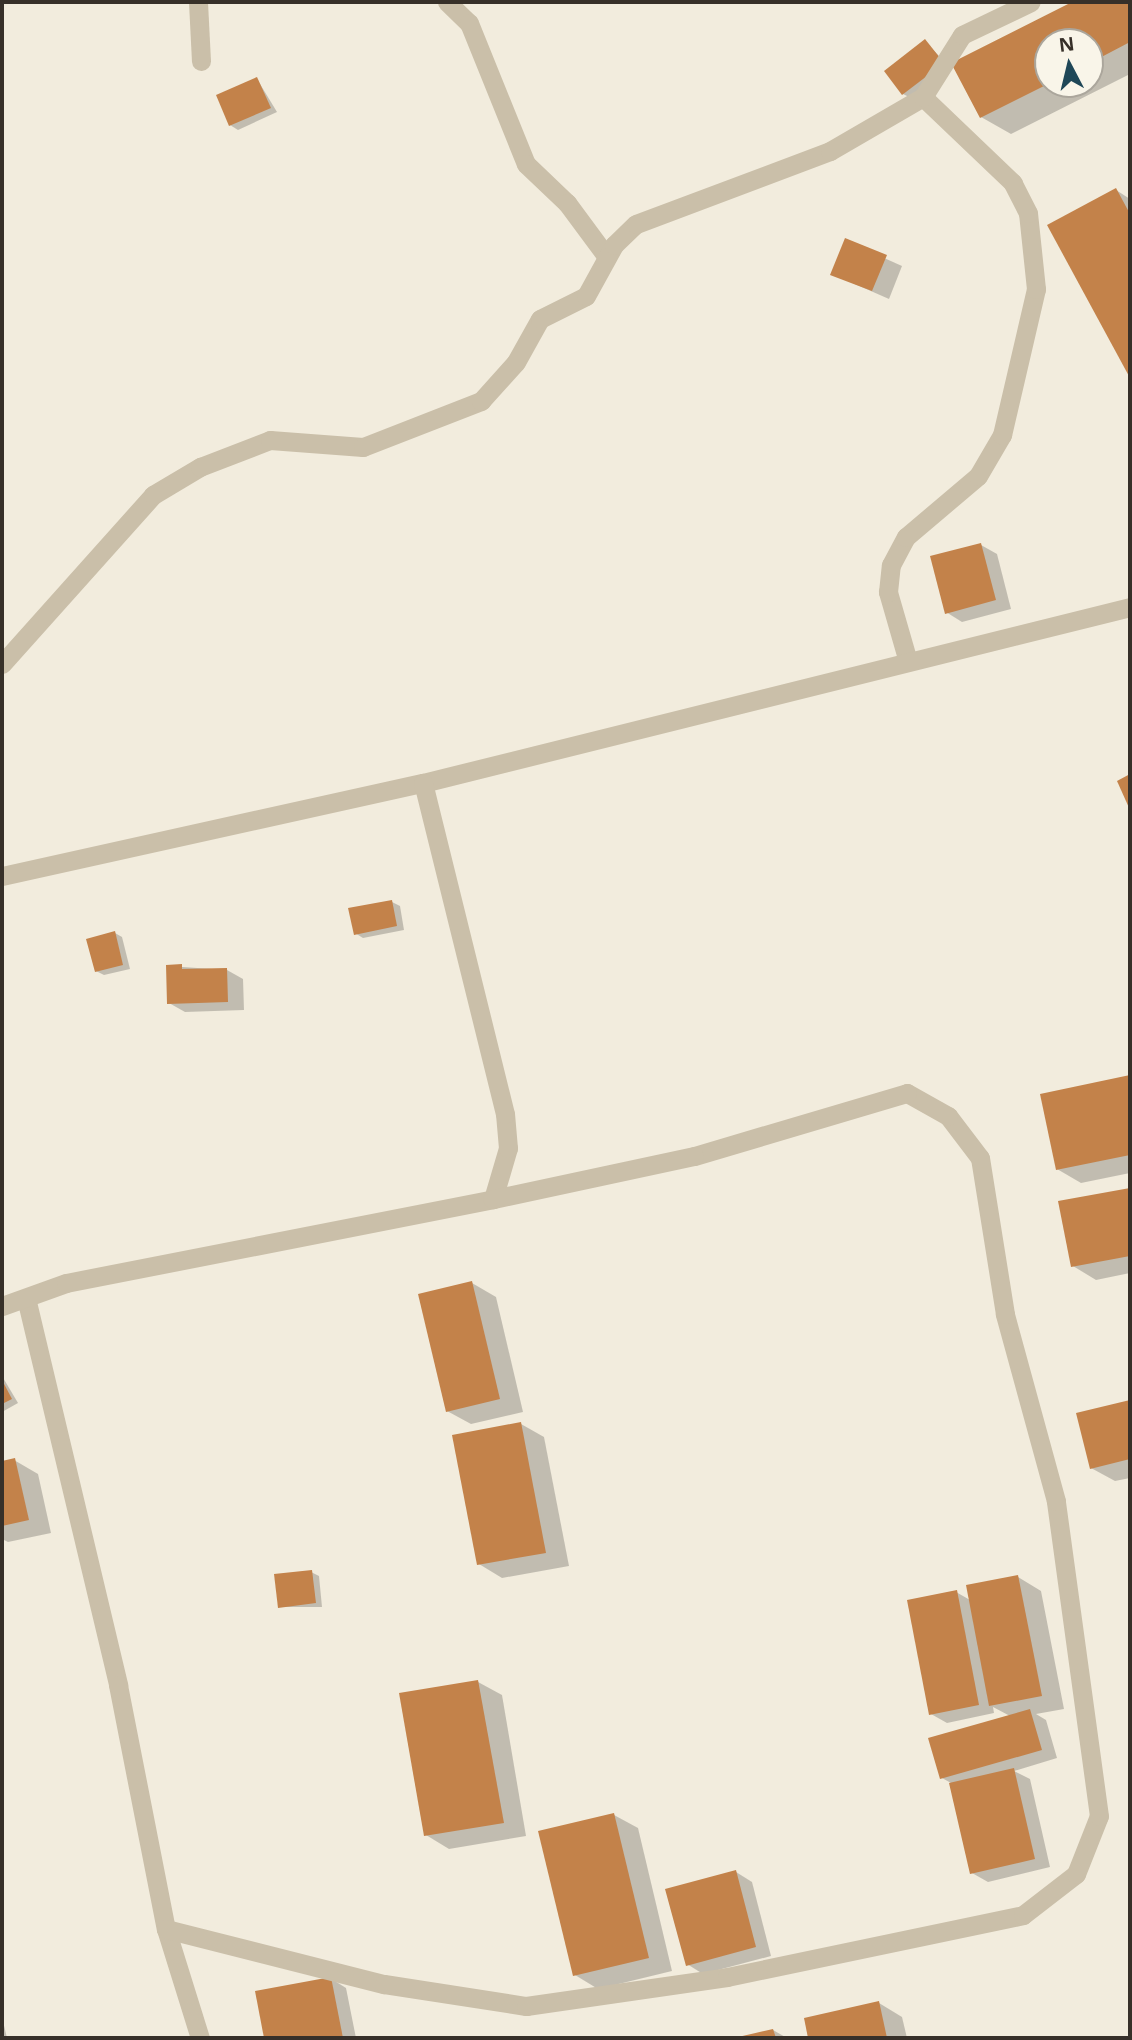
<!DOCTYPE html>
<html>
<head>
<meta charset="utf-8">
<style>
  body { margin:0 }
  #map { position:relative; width:1132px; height:2040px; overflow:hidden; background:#f2ecdd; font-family:"Open Sans",sans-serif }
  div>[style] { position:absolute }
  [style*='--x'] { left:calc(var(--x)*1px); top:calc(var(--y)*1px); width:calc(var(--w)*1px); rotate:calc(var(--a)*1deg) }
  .shadow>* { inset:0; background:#0003 }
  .building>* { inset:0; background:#c3824a }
  .minor>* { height:19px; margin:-9.5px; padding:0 9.5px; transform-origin:9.5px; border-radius:9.5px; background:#cabfa9 }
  span { translate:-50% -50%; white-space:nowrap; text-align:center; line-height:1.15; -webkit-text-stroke:7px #f9f5e9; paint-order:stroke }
  .frame { position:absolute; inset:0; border:4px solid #373029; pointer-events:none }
  .north { position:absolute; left:1034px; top:28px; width:70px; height:70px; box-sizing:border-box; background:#f9f5e9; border:2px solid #aba69c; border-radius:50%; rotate:353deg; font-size:19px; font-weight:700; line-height:28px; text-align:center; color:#373029 }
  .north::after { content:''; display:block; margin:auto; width:24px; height:32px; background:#1f4757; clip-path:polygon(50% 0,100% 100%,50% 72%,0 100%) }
</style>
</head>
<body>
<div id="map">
  <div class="shadow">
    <i style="clip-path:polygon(evenodd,1076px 2px,1130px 2px,1130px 74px,1011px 134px,981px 117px,954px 63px,1076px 2px,1048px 42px,1090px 42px,1090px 84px,1048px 84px,1048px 42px)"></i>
    <i style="clip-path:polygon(925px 41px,950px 68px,911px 98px,903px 94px)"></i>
    <i style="clip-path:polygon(257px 79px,277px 112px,238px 130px,230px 125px)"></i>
    <i style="clip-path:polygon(1116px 190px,1130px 199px,1130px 374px,1050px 226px)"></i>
    <i style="clip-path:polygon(846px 241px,902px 266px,889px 299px,832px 274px)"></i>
    <i style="clip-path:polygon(981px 545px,997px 554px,1011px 609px,962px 622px,946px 612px)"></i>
    <i style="clip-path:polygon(392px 902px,400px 906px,404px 930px,363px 938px,355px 933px)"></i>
    <i style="clip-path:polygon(115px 933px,122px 937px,130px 969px,104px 975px,96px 971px)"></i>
    <i style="clip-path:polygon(168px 966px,227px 970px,243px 979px,244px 1010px,185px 1012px,169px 1003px)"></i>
    <i style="clip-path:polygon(1130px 1077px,1130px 1173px,1081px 1183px,1057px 1169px,1042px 1096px)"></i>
    <i style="clip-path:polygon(1130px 1189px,1130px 1273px,1096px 1280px,1073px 1266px,1060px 1202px)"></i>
    <i style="clip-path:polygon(472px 1283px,496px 1297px,523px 1412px,471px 1424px,447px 1411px)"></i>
    <i style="clip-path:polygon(2px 1376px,18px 1403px,2px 1412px)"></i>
    <i style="clip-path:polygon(1130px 1402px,1130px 1478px,1115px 1481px,1091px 1468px,1078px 1414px)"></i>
    <i style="clip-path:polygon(521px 1424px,544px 1437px,569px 1566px,502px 1578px,479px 1564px)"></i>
    <i style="clip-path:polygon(14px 1460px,38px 1474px,51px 1533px,8px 1542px,2px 1539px,2px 1463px)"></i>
    <i style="clip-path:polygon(311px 1572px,319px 1576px,322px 1607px,279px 1607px)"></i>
    <i style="clip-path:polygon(1018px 1577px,1041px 1591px,1064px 1709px,1036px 1714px,1046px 1720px,1057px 1758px,1014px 1771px,1030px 1779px,1050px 1867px,988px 1882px,972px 1873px,951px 1783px,942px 1778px,1010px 1716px,993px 1707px,994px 1713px,947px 1723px,931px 1714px,956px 1592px,970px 1600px)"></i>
    <i style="clip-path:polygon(478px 1682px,502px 1695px,526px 1836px,449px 1849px,426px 1835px)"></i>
    <i style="clip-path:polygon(614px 1815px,638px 1828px,672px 1971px,598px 1989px,575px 1975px)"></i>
    <i style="clip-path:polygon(736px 1872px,752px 1882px,771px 1956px,703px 1974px,687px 1964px)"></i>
    <i style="clip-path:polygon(330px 1978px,346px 1988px,356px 2038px,266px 2038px,257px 1992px)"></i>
    <i style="clip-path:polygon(879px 2003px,902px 2017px,907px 2038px,810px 2038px,806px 2019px)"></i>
    <i style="clip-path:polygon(2px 2017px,7px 2038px,2px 2038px)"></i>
    <i style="clip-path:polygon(773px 2030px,787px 2038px,742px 2038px)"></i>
  </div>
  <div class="building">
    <i style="clip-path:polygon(1072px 2px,1130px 2px,1130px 42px,1090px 63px,1090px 42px,1048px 42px,1048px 84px,980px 118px,951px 63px)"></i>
    <i style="clip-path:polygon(925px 39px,944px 63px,902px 95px,884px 71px)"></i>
    <i style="clip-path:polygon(257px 77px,271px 108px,229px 126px,216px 95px)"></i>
    <i style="clip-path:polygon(1116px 188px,1130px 214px,1130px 378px,1047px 225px)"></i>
    <i style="clip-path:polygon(845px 238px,887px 255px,872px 291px,830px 275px)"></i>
    <i style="clip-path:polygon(981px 543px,996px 600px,945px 614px,930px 556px)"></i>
    <i style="clip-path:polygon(1130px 774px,1130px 810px,1117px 781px)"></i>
    <i style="clip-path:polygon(392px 900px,397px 926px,354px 935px,348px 908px)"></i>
    <i style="clip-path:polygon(115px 931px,123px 965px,95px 972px,86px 939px)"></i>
    <i style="clip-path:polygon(182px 964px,182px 969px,227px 968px,228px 1002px,167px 1004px,166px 965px)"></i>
    <i style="clip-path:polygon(1130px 1075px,1130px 1155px,1056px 1170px,1040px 1094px)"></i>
    <i style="clip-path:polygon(1130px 1188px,1130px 1256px,1071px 1267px,1058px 1201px)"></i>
    <i style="clip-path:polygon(472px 1281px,500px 1399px,446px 1412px,418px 1294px)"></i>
    <i style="clip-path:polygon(2px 1380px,12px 1399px,2px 1404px)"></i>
    <i style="clip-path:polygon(1130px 1400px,1130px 1459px,1090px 1469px,1076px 1413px)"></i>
    <i style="clip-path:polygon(521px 1422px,546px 1553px,477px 1565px,452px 1435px)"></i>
    <i style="clip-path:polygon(15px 1458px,29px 1520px,2px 1526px,2px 1461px)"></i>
    <i style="clip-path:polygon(312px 1570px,316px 1603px,278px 1608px,274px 1574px)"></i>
    <i style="clip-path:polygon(1018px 1575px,1042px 1696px,989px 1706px,966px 1585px)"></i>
    <i style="clip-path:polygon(957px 1590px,979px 1705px,929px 1715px,907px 1600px)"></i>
    <i style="clip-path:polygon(478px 1680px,504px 1823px,424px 1836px,399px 1693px)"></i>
    <i style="clip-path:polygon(1030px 1709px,1042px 1750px,940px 1779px,928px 1738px)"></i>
    <i style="clip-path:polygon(1014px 1768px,1035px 1859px,970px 1874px,949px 1783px)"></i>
    <i style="clip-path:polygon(614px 1813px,649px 1958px,573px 1976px,538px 1831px)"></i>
    <i style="clip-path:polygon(736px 1870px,756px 1947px,686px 1966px,665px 1889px)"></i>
    <i style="clip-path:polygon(331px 1977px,343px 2038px,264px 2038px,255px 1991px)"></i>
    <i style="clip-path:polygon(879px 2001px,887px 2038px,808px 2038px,804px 2018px)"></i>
    <i style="clip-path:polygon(773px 2029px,776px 2038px,738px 2038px,738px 2037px)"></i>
  </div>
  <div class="minor">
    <i style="--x:198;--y:2;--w:59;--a:87.1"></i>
    <i style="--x:447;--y:2;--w:30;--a:44"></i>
    <i style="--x:469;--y:23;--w:152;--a:68"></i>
    <i style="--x:526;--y:164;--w:57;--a:43.6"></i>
    <i style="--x:567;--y:203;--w:67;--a:53.5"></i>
    <i style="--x:907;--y:658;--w:69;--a:-106.1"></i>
    <i style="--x:888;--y:592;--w:27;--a:-84"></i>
    <i style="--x:891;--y:565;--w:32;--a:-62"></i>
    <i style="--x:906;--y:537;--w:94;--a:-40.3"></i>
    <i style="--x:978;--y:476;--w:48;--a:-59.7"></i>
    <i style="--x:1002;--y:435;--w:150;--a:-76.9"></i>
    <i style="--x:1036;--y:289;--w:76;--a:-96"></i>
    <i style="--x:1028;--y:213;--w:34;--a:-117"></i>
    <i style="--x:1013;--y:183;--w:124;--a:-136.3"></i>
    <i style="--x:2;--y:664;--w:227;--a:-48.2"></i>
    <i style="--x:153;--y:495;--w:55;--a:-30.8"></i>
    <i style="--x:200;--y:467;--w:75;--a:-21.1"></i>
    <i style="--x:270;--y:440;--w:93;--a:4.3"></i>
    <i style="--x:363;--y:447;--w:127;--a:-21.3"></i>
    <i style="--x:481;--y:401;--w:52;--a:-48.1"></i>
    <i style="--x:516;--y:362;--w:49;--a:-60.8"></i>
    <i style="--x:540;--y:319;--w:51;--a:-26.6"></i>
    <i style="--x:586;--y:296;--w:58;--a:-61.2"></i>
    <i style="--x:614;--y:245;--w:30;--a:-44"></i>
    <i style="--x:636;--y:224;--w:207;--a:-20.6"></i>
    <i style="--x:830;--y:151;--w:108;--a:-30.1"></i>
    <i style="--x:923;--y:97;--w:73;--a:-57.8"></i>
    <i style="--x:962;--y:35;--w:76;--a:-25.6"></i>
    <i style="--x:2;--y:876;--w:431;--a:-12.5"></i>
    <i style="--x:423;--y:783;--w:729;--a:-13.98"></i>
    <i style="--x:27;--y:1302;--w:394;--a:76.6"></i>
    <i style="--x:118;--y:1685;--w:249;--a:78.9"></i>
    <i style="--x:166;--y:1929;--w:114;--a:72.7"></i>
    <i style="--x:2;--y:1306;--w:68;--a:-19.8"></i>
    <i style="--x:66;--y:1283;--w:435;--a:-11.1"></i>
    <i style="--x:493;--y:1199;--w:53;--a:-73.6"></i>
    <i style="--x:508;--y:1148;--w:34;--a:-95"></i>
    <i style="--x:505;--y:1114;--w:341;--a:-103.9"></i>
    <i style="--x:166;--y:1929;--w:225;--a:14.2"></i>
    <i style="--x:384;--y:1984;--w:144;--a:8.8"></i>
    <i style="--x:526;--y:2006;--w:203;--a:-8.2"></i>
    <i style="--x:727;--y:1977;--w:302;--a:-11.8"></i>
    <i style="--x:1023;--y:1915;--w:67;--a:-37.7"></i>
    <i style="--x:1076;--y:1874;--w:62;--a:-68.4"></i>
    <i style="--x:1099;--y:1816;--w:318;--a:-97.8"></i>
    <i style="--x:1056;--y:1501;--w:194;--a:-105.3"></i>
    <i style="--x:1005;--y:1314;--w:158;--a:-99.1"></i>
    <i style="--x:980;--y:1158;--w:53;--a:-127.3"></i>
    <i style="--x:948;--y:1116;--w:47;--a:-150.7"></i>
    <i style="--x:907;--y:1093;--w:222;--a:163.5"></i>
    <i style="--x:694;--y:1156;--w:206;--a:167.9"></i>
  </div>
  <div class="frame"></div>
  <div class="north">N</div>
</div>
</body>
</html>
